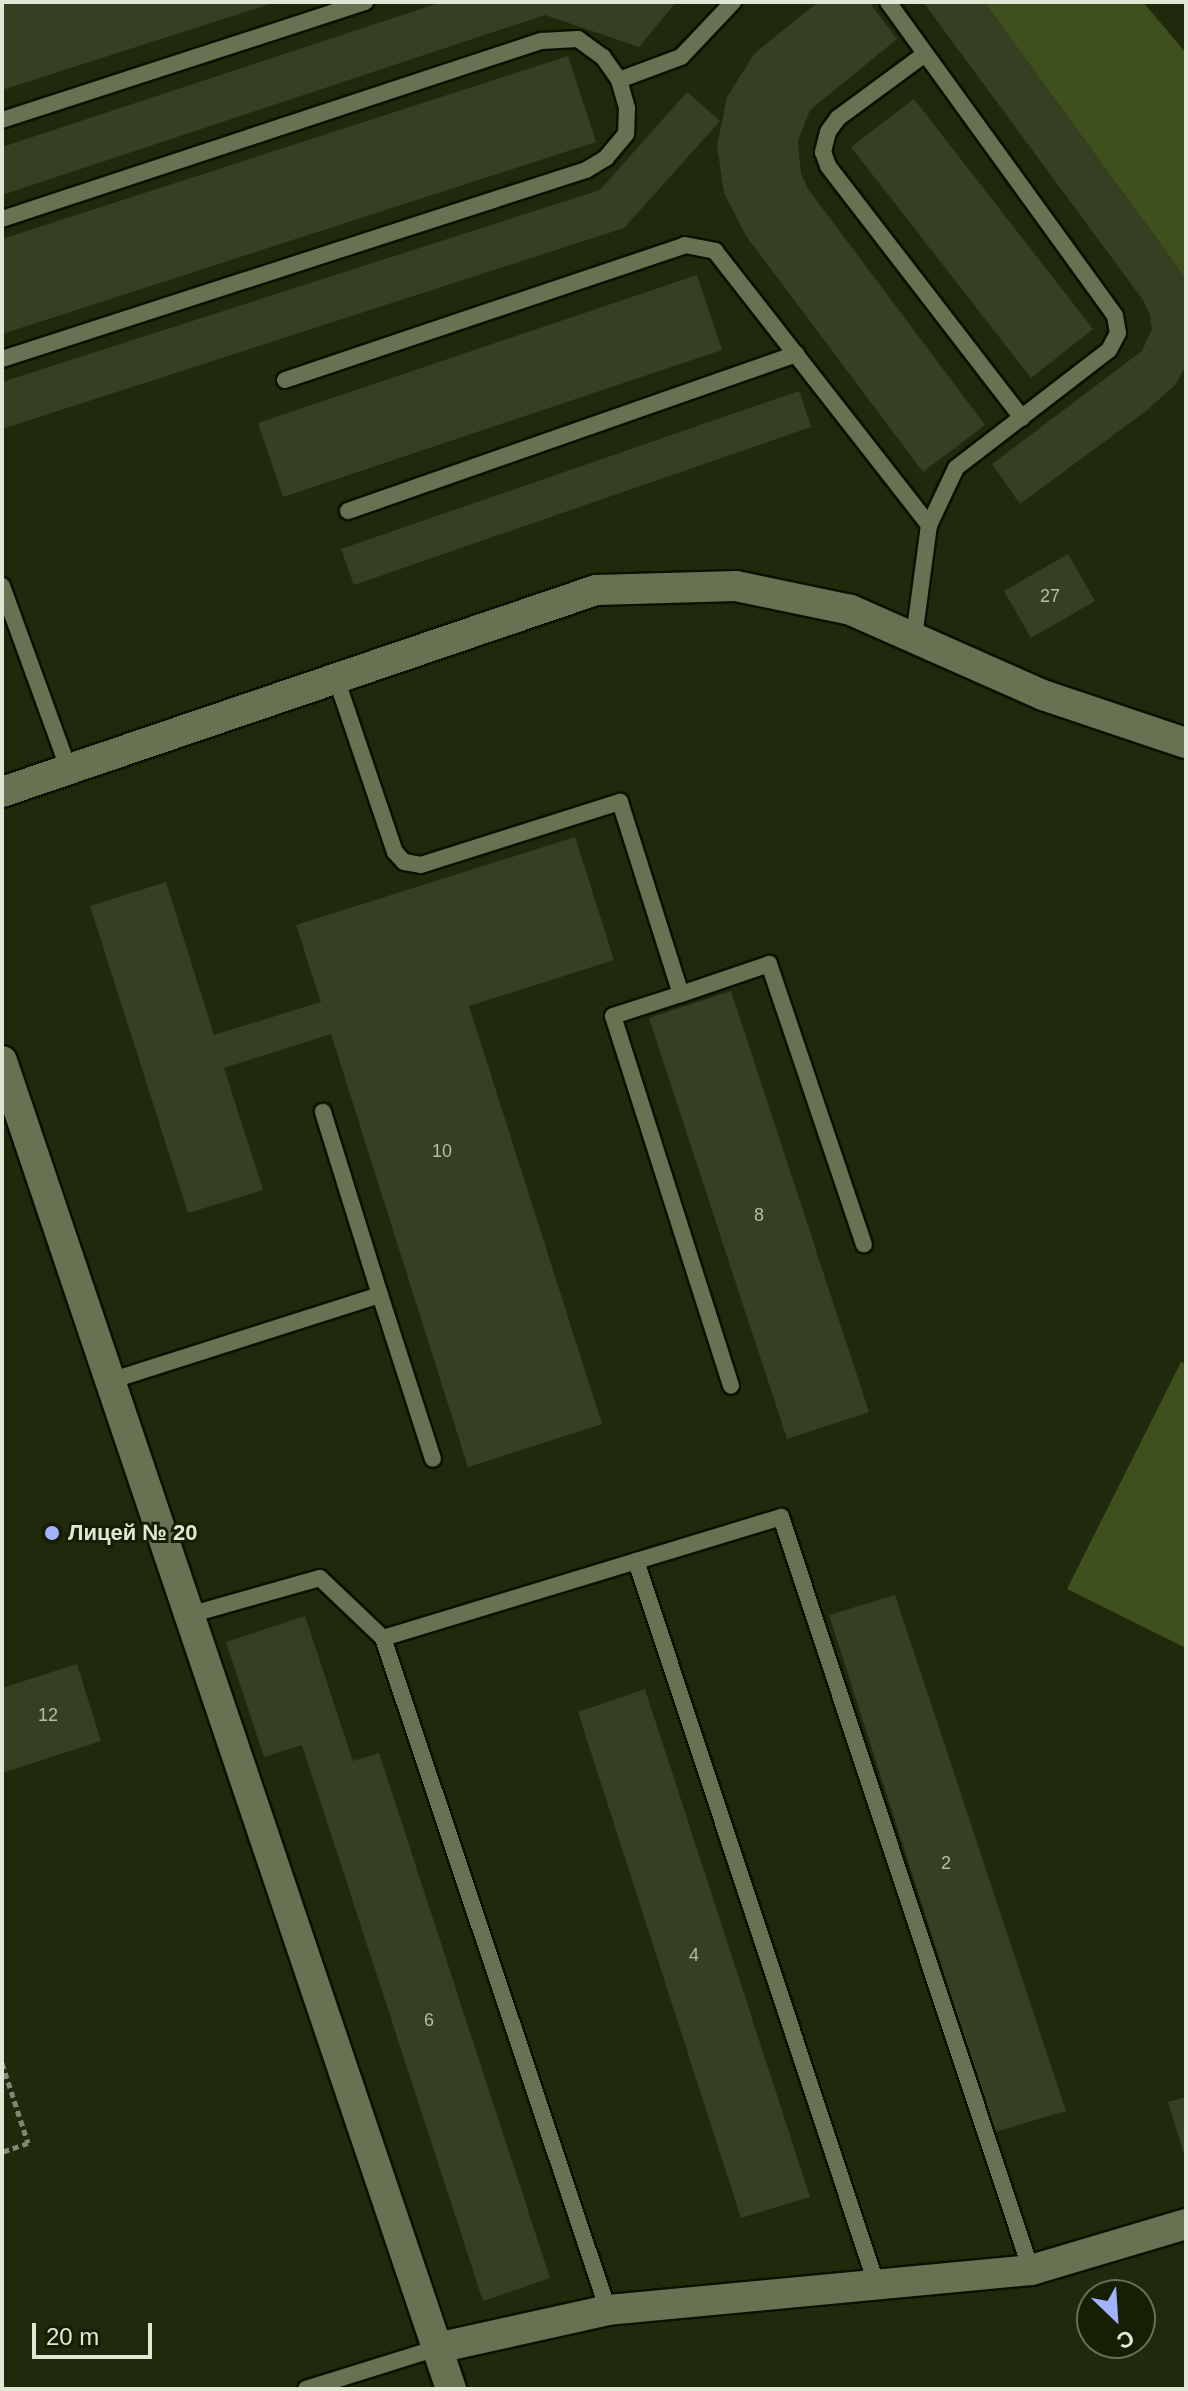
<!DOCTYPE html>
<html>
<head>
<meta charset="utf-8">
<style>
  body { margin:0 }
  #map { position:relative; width:1188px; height:2391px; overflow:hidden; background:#1f290c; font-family:Arial,sans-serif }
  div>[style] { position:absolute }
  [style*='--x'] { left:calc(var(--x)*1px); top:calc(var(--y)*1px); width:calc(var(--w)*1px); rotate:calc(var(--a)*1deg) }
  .green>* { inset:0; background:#3f501c }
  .building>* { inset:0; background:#354022 }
  .path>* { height:5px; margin-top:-2.5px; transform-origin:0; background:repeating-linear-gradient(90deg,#808871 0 6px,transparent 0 10px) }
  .roads { filter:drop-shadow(2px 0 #091100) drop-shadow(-2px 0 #091100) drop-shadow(0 2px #091100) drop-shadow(0 -2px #091100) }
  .lane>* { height:16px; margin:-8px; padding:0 8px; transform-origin:8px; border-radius:8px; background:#667252 }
  .street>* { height:30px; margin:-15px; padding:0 15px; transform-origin:15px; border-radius:15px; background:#667252 }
  .dots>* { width:22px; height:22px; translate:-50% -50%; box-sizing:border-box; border:4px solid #161f04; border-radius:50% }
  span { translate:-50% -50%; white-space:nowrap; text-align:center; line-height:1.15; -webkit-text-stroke:6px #161f04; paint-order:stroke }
  .number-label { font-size:18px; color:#b5bda8 }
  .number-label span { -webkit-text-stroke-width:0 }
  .poi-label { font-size:22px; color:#e0e7d5; font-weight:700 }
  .left { translate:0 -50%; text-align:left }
  .frame { position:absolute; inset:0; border:4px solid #e0e7d5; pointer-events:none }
  .north { position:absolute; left:1076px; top:2279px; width:80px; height:80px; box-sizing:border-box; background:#161f04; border:2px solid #676f58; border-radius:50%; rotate:155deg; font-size:22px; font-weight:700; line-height:32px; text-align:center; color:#e0e7d5 }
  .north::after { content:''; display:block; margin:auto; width:28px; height:36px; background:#a3b2fd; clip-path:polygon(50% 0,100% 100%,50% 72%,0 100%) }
  .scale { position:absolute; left:32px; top:2323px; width:120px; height:36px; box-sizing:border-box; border:4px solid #e0e7d5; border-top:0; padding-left:10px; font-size:24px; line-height:28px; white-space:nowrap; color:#e0e7d5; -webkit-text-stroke:6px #161f04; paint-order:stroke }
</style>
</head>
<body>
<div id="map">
  <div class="green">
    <i style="clip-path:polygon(984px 2px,1143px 2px,1186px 53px,1186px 279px)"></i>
    <i style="clip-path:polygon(1181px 1362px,1186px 1364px,1186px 1648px,1067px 1589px)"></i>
  </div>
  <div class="building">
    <i style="clip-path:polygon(13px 2px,273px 2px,273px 3px,2px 90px,2px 5px)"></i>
    <i style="clip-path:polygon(442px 2px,676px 2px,639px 47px,545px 15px,2px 195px,2px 147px)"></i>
    <i style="clip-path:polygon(818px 2px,869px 2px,897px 39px,810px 110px,798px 141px,801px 174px,808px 189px,985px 425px,923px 472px,746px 236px,724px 193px,717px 145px,727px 97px,755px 53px)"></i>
    <i style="clip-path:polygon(923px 2px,984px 2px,1186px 279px,1186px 366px,1175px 385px,1146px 411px,1020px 504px,992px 464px,1142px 351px,1152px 329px,1150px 315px,1143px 300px)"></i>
    <i style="clip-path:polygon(568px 56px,596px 142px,2px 334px,2px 239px)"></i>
    <i style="clip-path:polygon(687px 92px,720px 121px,624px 228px,2px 429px,2px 382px,600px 190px)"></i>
    <i style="clip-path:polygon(914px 99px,1093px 329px,1031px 378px,851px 147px)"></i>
    <i style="clip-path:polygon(697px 275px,722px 350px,283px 497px,258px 423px)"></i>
    <i style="clip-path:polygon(799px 391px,811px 427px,354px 585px,341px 549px)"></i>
    <i style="clip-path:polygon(1068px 554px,1095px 601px,1031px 638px,1004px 591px)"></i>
    <i style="clip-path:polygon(575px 837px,614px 960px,469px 1006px,602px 1424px,468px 1467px,331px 1034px,224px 1068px,263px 1190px,188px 1213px,90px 906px,166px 882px,214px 1035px,321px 1002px,296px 925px)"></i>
    <i style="clip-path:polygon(731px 991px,869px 1412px,787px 1439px,649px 1018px)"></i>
    <i style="clip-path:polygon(895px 1595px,1066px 2111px,995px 2132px,829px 1615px)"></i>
    <i style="clip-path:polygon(305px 1616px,353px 1761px,379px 1753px,550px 2278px,483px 2301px,302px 1745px,264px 1757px,226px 1642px)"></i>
    <i style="clip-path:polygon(77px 1664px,101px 1741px,2px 1773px,2px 1688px)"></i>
    <i style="clip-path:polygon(645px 1689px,810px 2197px,741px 2218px,578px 1712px)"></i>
    <i style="clip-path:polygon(1186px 2097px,1186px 2157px,1185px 2157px,1168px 2102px)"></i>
  </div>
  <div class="path">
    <i style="--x:2;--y:2063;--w:84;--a:72"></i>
    <i style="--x:28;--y:2143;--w:28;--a:161"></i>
  </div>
  <div class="roads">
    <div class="lane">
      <i style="--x:888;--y:2;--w:387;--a:54.1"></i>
      <i style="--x:1115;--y:316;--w:17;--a:80"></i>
      <i style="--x:1118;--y:333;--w:19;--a:118"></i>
      <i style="--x:1109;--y:350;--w:193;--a:142.4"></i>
      <i style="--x:956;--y:468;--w:63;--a:115.3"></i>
      <i style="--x:929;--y:525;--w:114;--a:97.6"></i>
      <i style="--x:925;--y:54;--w:108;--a:143.7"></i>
      <i style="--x:838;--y:118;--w:17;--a:126"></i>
      <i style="--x:828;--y:132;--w:21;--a:104"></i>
      <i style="--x:823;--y:152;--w:15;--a:70"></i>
      <i style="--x:828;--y:166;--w:318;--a:52.4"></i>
      <i style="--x:619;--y:80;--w:66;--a:-20.4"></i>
      <i style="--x:681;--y:57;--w:76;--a:-46.6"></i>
      <i style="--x:2;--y:120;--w:382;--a:-18"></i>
      <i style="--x:2;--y:219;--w:568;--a:-18.28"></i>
      <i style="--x:541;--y:41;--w:37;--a:-3"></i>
      <i style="--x:578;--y:39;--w:31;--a:36"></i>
      <i style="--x:603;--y:57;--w:28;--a:55"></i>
      <i style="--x:619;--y:80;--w:29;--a:74"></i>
      <i style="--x:627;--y:108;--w:26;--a:92"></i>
      <i style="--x:626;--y:134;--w:31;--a:130"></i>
      <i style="--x:606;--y:158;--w:23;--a:149"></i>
      <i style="--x:586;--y:170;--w:614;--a:162.07"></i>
      <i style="--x:285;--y:380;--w:422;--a:-18.6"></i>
      <i style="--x:685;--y:245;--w:31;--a:11"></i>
      <i style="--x:715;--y:251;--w:348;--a:52"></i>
      <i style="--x:348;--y:511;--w:475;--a:-19.3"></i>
      <i style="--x:2;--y:586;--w:196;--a:70"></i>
      <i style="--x:336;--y:678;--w:184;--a:71.3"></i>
      <i style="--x:395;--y:852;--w:13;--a:48"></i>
      <i style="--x:404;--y:862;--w:17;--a:10"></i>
      <i style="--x:421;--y:865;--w:209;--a:-17.6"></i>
      <i style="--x:620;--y:802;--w:201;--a:72.4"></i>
      <i style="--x:681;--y:994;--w:71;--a:162.1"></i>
      <i style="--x:613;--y:1016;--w:388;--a:72.3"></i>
      <i style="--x:681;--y:994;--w:93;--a:-18.8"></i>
      <i style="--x:769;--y:964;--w:296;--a:71.3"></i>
      <i style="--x:380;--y:1295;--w:172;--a:72.1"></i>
      <i style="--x:110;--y:1381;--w:283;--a:-17.7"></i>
      <i style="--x:380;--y:1295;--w:192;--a:-107.3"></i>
      <i style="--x:636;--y:1561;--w:761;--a:71.61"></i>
      <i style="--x:189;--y:1615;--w:136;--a:-15.8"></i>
      <i style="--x:320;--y:1578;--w:87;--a:43.6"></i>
      <i style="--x:608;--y:2310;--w:709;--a:-108.51"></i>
      <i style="--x:383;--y:1638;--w:416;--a:-16.9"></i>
      <i style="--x:781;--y:1517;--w:793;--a:71.63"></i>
      <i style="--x:306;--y:2389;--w:137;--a:-17.4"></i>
    </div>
    <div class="street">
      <i style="--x:2;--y:792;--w:627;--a:-18.78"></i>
      <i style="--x:596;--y:590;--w:140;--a:-1.6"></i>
      <i style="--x:736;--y:586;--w:117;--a:11.8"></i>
      <i style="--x:851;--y:610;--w:210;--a:23.9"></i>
      <i style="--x:1043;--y:695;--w:151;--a:18.6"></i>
      <i style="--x:2;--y:1061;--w:1402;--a:71.32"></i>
      <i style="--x:437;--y:2348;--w:175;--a:-12.5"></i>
      <i style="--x:608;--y:2310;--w:425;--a:-5.4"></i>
      <i style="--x:1031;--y:2270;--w:162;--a:-16.5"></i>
    </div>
  </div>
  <div class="dots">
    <i style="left:52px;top:1533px;background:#a3b2fd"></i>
  </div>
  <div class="number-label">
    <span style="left:1050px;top:596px">27</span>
    <span style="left:442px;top:1151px">10</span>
    <span style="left:759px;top:1215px">8</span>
    <span style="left:48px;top:1715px">12</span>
    <span style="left:946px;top:1863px">2</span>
    <span style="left:694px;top:1955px">4</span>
    <span style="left:429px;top:2020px">6</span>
  </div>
  <div class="poi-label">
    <span class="left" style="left:68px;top:1533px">Лицей № 20</span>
  </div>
  <div class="frame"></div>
  <div class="north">С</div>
  <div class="scale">20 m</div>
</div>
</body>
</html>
